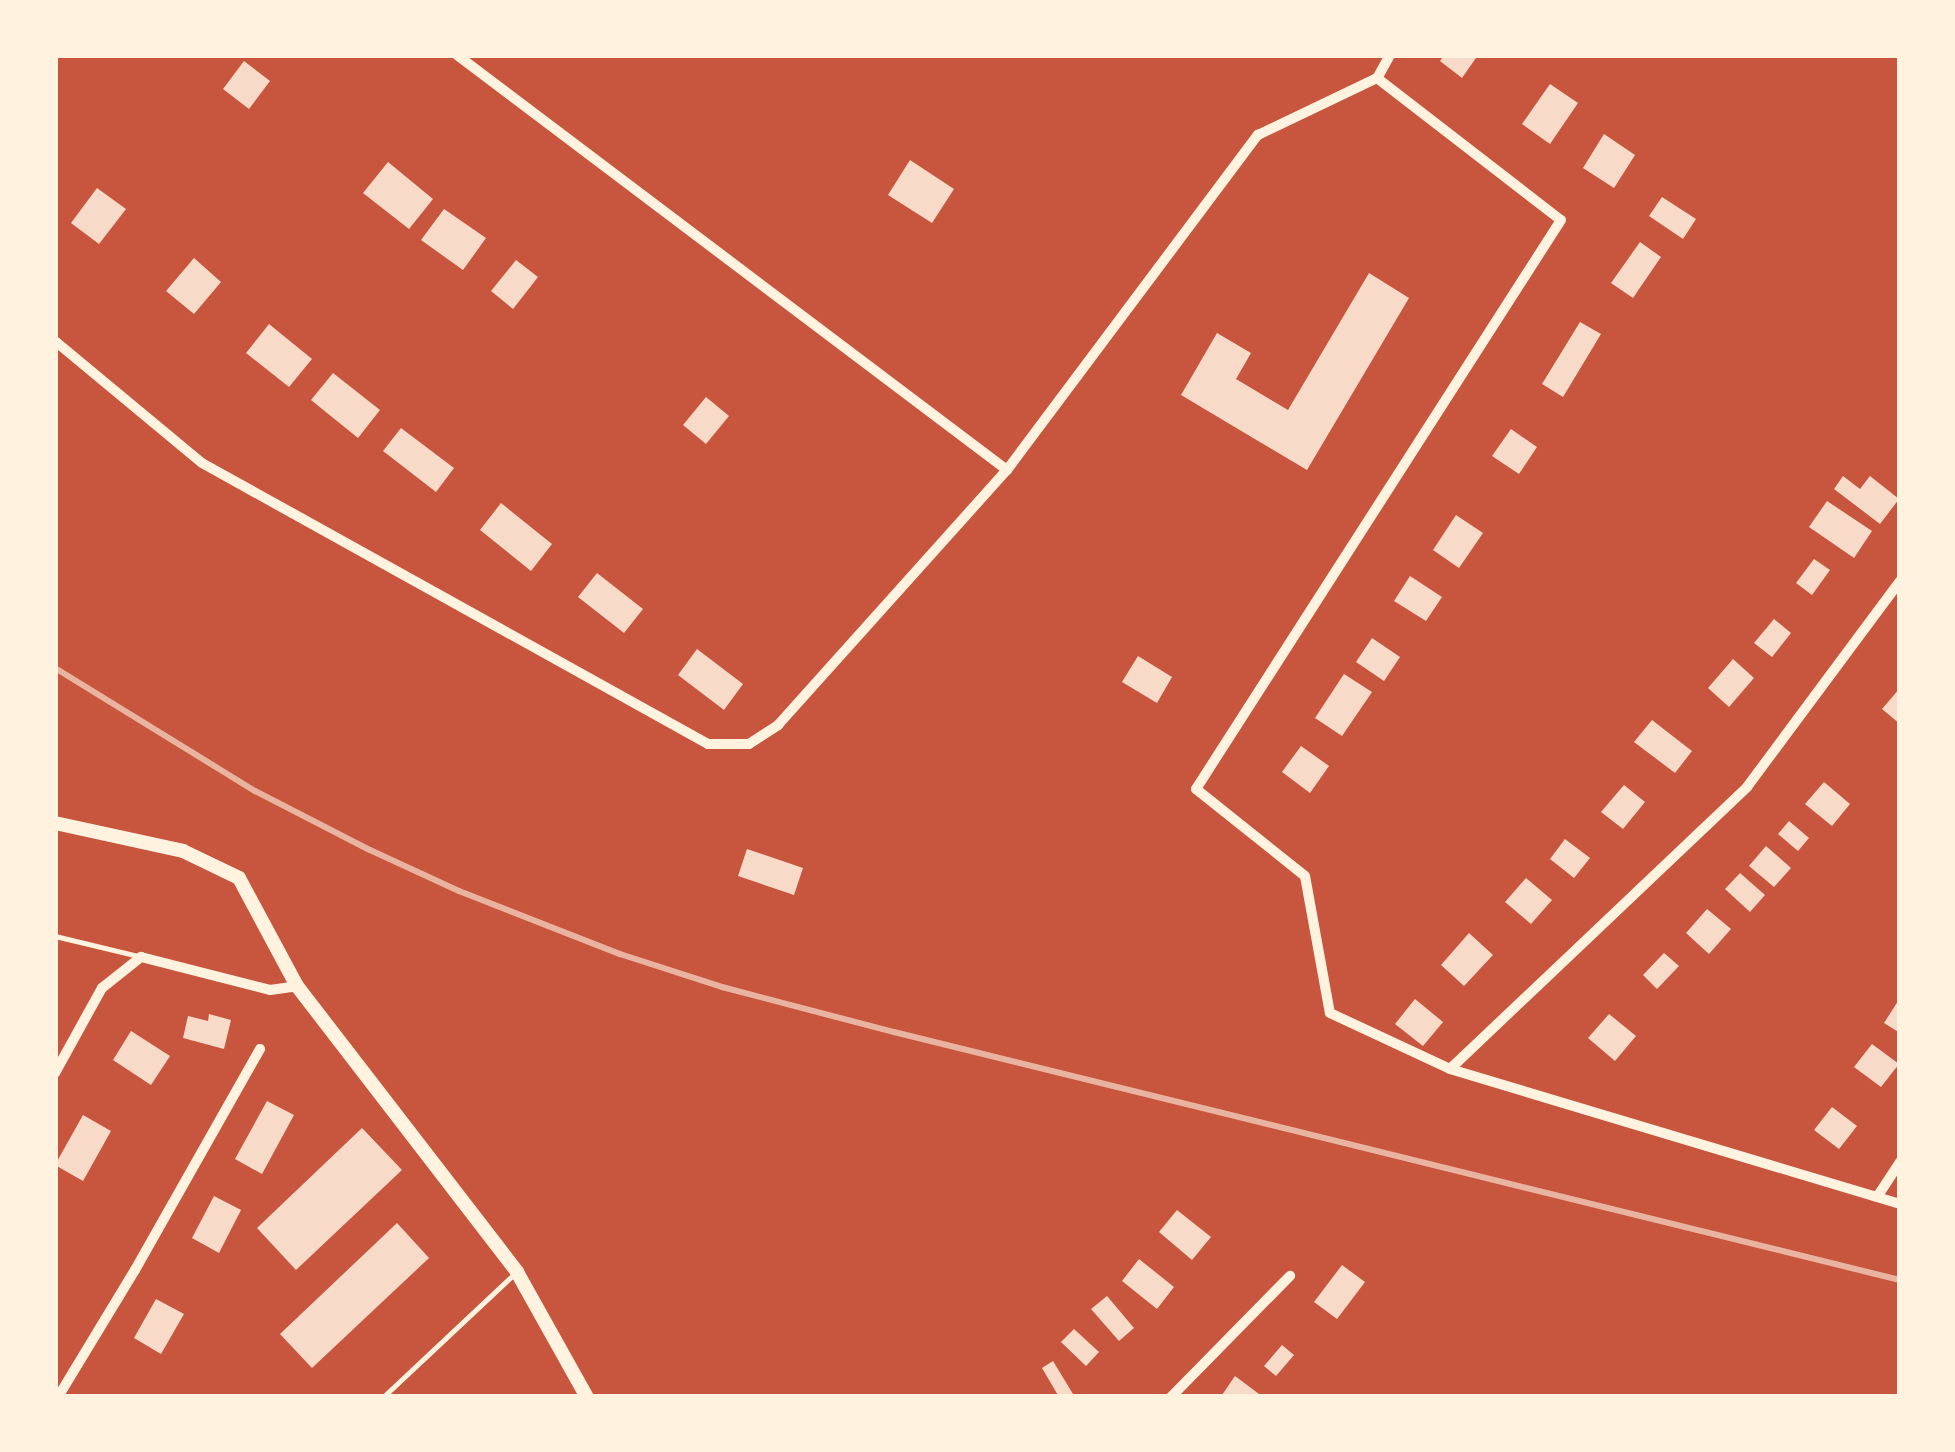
<!DOCTYPE html>
<html>
<head>
<meta charset="utf-8">
<style>
  body { margin:0 }
  #map { position:relative; width:1955px; height:1452px; overflow:hidden; background:#c8553d; font-family:Rubik,sans-serif }
  div>[style] { position:absolute }
  [style*='--x'] { left:calc(var(--x)*1px); top:calc(var(--y)*1px); width:calc(var(--w)*1px); rotate:calc(var(--a)*1deg) }
  .building>* { inset:0; background:#f7dbc8 }
  .service>* { height:5px; margin:-2.5px; padding:0 2.5px; transform-origin:2.5px; border-radius:2.5px; background:#fff3e0 }
  .minor>* { height:10px; margin:-5px; padding:0 5px; transform-origin:5px; border-radius:5px; background:#fff3e0 }
  .tertiary>* { height:14px; margin:-7px; padding:0 7px; transform-origin:7px; border-radius:7px; background:#fff3e0 }
  .rail>* { height:6px; margin:-3px; padding:0 3px; transform-origin:3px; border-radius:3px; background:#e9b49f }
  span { translate:-50% -50%; white-space:nowrap; text-align:center; line-height:1.15; -webkit-text-stroke:8px #fff3e0; paint-order:stroke }
  .frame { position:absolute; inset:0; border:58px solid #fff3e0; pointer-events:none }
</style>
</head>
<body>
<div id="map">
  <div class="building">
    <i style="clip-path:polygon(1444px 55px,1478px 55px,1462px 78px,1440px 61px)"></i>
    <i style="clip-path:polygon(244px 61px,270px 81px,249px 109px,223px 89px)"></i>
    <i style="clip-path:polygon(1550px 84px,1578px 103px,1550px 144px,1522px 124px)"></i>
    <i style="clip-path:polygon(1604px 134px,1635px 155px,1614px 188px,1583px 168px)"></i>
    <i style="clip-path:polygon(910px 160px,954px 189px,932px 223px,888px 195px)"></i>
    <i style="clip-path:polygon(388px 162px,433px 199px,409px 229px,363px 193px)"></i>
    <i style="clip-path:polygon(97px 188px,126px 209px,99px 244px,71px 223px)"></i>
    <i style="clip-path:polygon(1662px 197px,1696px 219px,1683px 239px,1649px 216px)"></i>
    <i style="clip-path:polygon(444px 209px,486px 238px,463px 270px,421px 240px)"></i>
    <i style="clip-path:polygon(1640px 242px,1661px 257px,1633px 298px,1611px 283px)"></i>
    <i style="clip-path:polygon(194px 258px,221px 282px,194px 314px,166px 291px)"></i>
    <i style="clip-path:polygon(516px 260px,538px 277px,513px 309px,491px 291px)"></i>
    <i style="clip-path:polygon(1369px 273px,1409px 298px,1307px 470px,1181px 395px,1217px 333px,1251px 353px,1236px 379px,1288px 410px)"></i>
    <i style="clip-path:polygon(1580px 322px,1601px 334px,1563px 397px,1542px 384px)"></i>
    <i style="clip-path:polygon(269px 324px,312px 359px,289px 387px,246px 353px)"></i>
    <i style="clip-path:polygon(333px 373px,380px 410px,358px 438px,311px 400px)"></i>
    <i style="clip-path:polygon(706px 397px,729px 416px,706px 444px,683px 425px)"></i>
    <i style="clip-path:polygon(401px 428px,454px 468px,436px 492px,383px 451px)"></i>
    <i style="clip-path:polygon(1511px 429px,1537px 447px,1519px 474px,1492px 456px)"></i>
    <i style="clip-path:polygon(1843px 476px,1860px 489px,1870px 476px,1899px 499px,1880px 524px,1834px 489px)"></i>
    <i style="clip-path:polygon(1827px 501px,1872px 531px,1854px 558px,1809px 527px)"></i>
    <i style="clip-path:polygon(501px 503px,552px 544px,531px 571px,480px 530px)"></i>
    <i style="clip-path:polygon(1456px 515px,1483px 533px,1459px 568px,1433px 550px)"></i>
    <i style="clip-path:polygon(1814px 559px,1830px 570px,1812px 595px,1796px 583px)"></i>
    <i style="clip-path:polygon(597px 573px,643px 609px,624px 633px,578px 597px)"></i>
    <i style="clip-path:polygon(1410px 576px,1442px 597px,1426px 621px,1394px 601px)"></i>
    <i style="clip-path:polygon(1774px 619px,1791px 633px,1772px 657px,1754px 643px)"></i>
    <i style="clip-path:polygon(1372px 638px,1400px 657px,1384px 681px,1356px 662px)"></i>
    <i style="clip-path:polygon(697px 649px,743px 684px,724px 710px,678px 675px)"></i>
    <i style="clip-path:polygon(1138px 656px,1172px 677px,1157px 703px,1122px 682px)"></i>
    <i style="clip-path:polygon(1733px 659px,1754px 678px,1729px 707px,1708px 688px)"></i>
    <i style="clip-path:polygon(1344px 674px,1372px 692px,1342px 736px,1315px 718px)"></i>
    <i style="clip-path:polygon(1900px 688px,1900px 724px,1882px 709px)"></i>
    <i style="clip-path:polygon(1652px 720px,1692px 751px,1675px 773px,1634px 742px)"></i>
    <i style="clip-path:polygon(1301px 746px,1329px 766px,1310px 793px,1282px 772px)"></i>
    <i style="clip-path:polygon(1824px 782px,1850px 804px,1832px 826px,1805px 804px)"></i>
    <i style="clip-path:polygon(1624px 785px,1645px 802px,1623px 829px,1601px 812px)"></i>
    <i style="clip-path:polygon(1789px 821px,1809px 838px,1798px 851px,1778px 834px)"></i>
    <i style="clip-path:polygon(1565px 839px,1590px 858px,1574px 878px,1550px 859px)"></i>
    <i style="clip-path:polygon(1766px 846px,1791px 868px,1774px 887px,1749px 866px)"></i>
    <i style="clip-path:polygon(747px 849px,803px 868px,794px 895px,738px 876px)"></i>
    <i style="clip-path:polygon(1740px 873px,1765px 895px,1750px 912px,1725px 889px)"></i>
    <i style="clip-path:polygon(1526px 878px,1552px 900px,1531px 924px,1505px 902px)"></i>
    <i style="clip-path:polygon(1707px 909px,1731px 929px,1709px 954px,1686px 933px)"></i>
    <i style="clip-path:polygon(1469px 933px,1493px 955px,1464px 986px,1441px 965px)"></i>
    <i style="clip-path:polygon(1664px 953px,1679px 966px,1657px 989px,1643px 975px)"></i>
    <i style="clip-path:polygon(1900px 998px,1900px 1033px,1884px 1023px)"></i>
    <i style="clip-path:polygon(1415px 999px,1443px 1022px,1423px 1046px,1395px 1024px)"></i>
    <i style="clip-path:polygon(209px 1014px,231px 1020px,224px 1049px,183px 1038px,188px 1016px,208px 1021px)"></i>
    <i style="clip-path:polygon(1609px 1014px,1636px 1036px,1615px 1061px,1588px 1038px)"></i>
    <i style="clip-path:polygon(131px 1031px,170px 1056px,151px 1085px,113px 1060px)"></i>
    <i style="clip-path:polygon(1872px 1044px,1899px 1064px,1881px 1087px,1854px 1067px)"></i>
    <i style="clip-path:polygon(267px 1101px,294px 1115px,262px 1174px,235px 1159px)"></i>
    <i style="clip-path:polygon(1832px 1107px,1857px 1126px,1839px 1149px,1814px 1130px)"></i>
    <i style="clip-path:polygon(83px 1115px,111px 1131px,83px 1181px,55px 1165px)"></i>
    <i style="clip-path:polygon(362px 1128px,402px 1170px,296px 1270px,257px 1228px)"></i>
    <i style="clip-path:polygon(214px 1196px,241px 1210px,219px 1253px,192px 1238px)"></i>
    <i style="clip-path:polygon(1177px 1210px,1211px 1237px,1192px 1260px,1159px 1232px)"></i>
    <i style="clip-path:polygon(397px 1223px,429px 1258px,312px 1368px,280px 1334px)"></i>
    <i style="clip-path:polygon(1139px 1259px,1174px 1287px,1157px 1309px,1122px 1281px)"></i>
    <i style="clip-path:polygon(1342px 1265px,1365px 1282px,1337px 1319px,1314px 1302px)"></i>
    <i style="clip-path:polygon(1107px 1296px,1134px 1328px,1119px 1341px,1091px 1309px)"></i>
    <i style="clip-path:polygon(156px 1299px,184px 1314px,161px 1354px,134px 1338px)"></i>
    <i style="clip-path:polygon(1074px 1329px,1099px 1352px,1086px 1366px,1061px 1342px)"></i>
    <i style="clip-path:polygon(1282px 1345px,1294px 1355px,1276px 1376px,1264px 1366px)"></i>
    <i style="clip-path:polygon(1053px 1361px,1073px 1394px,1067px 1397px,1059px 1397px,1042px 1368px)"></i>
    <i style="clip-path:polygon(1235px 1376px,1263px 1397px,1222px 1395px)"></i>
  </div>
  <div class="service">
    <i style="--x:55;--y:936;--w:85;--a:13.5"></i>
    <i style="--x:383;--y:1397;--w:180;--a:-43.2"></i>
  </div>
  <div class="minor">
    <i style="--x:457;--y:55;--w:689;--a:37.04"></i>
    <i style="--x:1390;--y:55;--w:26;--a:119"></i>
    <i style="--x:1377;--y:78;--w:232;--a:37.7"></i>
    <i style="--x:1561;--y:220;--w:676;--a:122.68"></i>
    <i style="--x:1196;--y:789;--w:139;--a:38.6"></i>
    <i style="--x:1305;--y:876;--w:139;--a:79.7"></i>
    <i style="--x:1330;--y:1013;--w:132;--a:25"></i>
    <i style="--x:1450;--y:1069;--w:470;--a:16.7"></i>
    <i style="--x:55;--y:341;--w:191;--a:39.7"></i>
    <i style="--x:202;--y:463;--w:579;--a:29.04"></i>
    <i style="--x:708;--y:744;--w:41;--a:0"></i>
    <i style="--x:749;--y:744;--w:35;--a:-33"></i>
    <i style="--x:778;--y:725;--w:343;--a:-48.1"></i>
    <i style="--x:1007;--y:470;--w:419;--a:-53.2"></i>
    <i style="--x:1258;--y:135;--w:132;--a:-25.6"></i>
    <i style="--x:1450;--y:1069;--w:410;--a:-43.5"></i>
    <i style="--x:1747;--y:787;--w:257;--a:-53.4"></i>
    <i style="--x:55;--y:1073;--w:97;--a:-61.1"></i>
    <i style="--x:102;--y:988;--w:50;--a:-38.5"></i>
    <i style="--x:141;--y:957;--w:133;--a:14.3"></i>
    <i style="--x:270;--y:990;--w:27;--a:-8"></i>
    <i style="--x:1877;--y:1197;--w:42;--a:-56.7"></i>
    <i style="--x:58;--y:1397;--w:149;--a:-58.8"></i>
    <i style="--x:135;--y:1270;--w:254;--a:-60.5"></i>
    <i style="--x:1171;--y:1397;--w:170;--a:-45.5"></i>
  </div>
  <div class="tertiary">
    <i style="--x:55;--y:823;--w:131;--a:12.3"></i>
    <i style="--x:183;--y:851;--w:62;--a:25.7"></i>
    <i style="--x:239;--y:878;--w:123;--a:61.8"></i>
    <i style="--x:297;--y:986;--w:361;--a:52.4"></i>
    <i style="--x:517;--y:1272;--w:143;--a:60.8"></i>
  </div>
  <div class="rail">
    <i style="--x:55;--y:668;--w:235;--a:31.6"></i>
    <i style="--x:255;--y:791;--w:129;--a:27.2"></i>
    <i style="--x:370;--y:850;--w:98;--a:24.7"></i>
    <i style="--x:459;--y:891;--w:173;--a:21.4"></i>
    <i style="--x:620;--y:954;--w:107;--a:17.9"></i>
    <i style="--x:722;--y:987;--w:178;--a:14.7"></i>
    <i style="--x:894;--y:1032;--w:1036;--a:13.85"></i>
  </div>
  <div class="frame"></div>
</div>
</body>
</html>
